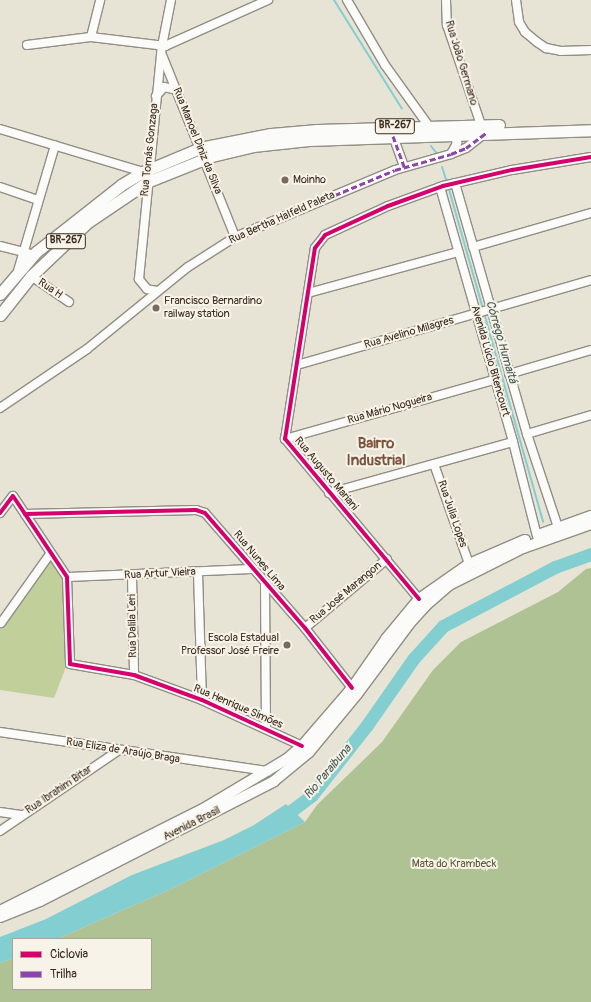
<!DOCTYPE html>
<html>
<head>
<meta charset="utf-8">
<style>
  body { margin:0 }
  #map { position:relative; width:591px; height:1002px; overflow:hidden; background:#e7e4d6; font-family:Pangolin,sans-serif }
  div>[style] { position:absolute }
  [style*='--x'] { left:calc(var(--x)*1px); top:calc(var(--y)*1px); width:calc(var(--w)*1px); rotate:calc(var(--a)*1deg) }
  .green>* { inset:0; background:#c1d09a }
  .forest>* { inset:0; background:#afc293 }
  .water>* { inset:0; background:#82ced0 }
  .stream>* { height:2px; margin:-1px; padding:0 1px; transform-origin:1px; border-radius:1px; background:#82ced0 }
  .river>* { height:13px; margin:-6.5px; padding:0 6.5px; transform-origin:6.5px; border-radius:6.5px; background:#82ced0 }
  .roads { filter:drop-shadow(1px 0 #928e85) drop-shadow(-1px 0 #928e85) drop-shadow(0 1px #928e85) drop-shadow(0 -1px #928e85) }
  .minor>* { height:8px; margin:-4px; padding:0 4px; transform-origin:4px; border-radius:4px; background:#fbfbf9 }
  .major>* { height:10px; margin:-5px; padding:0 5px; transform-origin:5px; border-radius:5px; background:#fbfbf9 }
  .highway>* { height:11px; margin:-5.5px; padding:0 5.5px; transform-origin:5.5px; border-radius:5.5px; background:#fbfbf9 }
  .quiet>* { height:3px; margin-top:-1.5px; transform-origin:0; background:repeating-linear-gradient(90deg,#8e44ad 0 6px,transparent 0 9px) }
  .cycleway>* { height:4px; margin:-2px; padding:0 2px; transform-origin:2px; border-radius:2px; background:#d6006c }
  .dots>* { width:11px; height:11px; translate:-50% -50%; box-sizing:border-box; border:2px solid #f7f3e8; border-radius:50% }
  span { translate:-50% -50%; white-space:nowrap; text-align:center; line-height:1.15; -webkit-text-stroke:4px #f7f3e8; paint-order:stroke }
  .shield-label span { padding:1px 3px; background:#f7f3e8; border:1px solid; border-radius:3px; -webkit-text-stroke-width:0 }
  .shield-label { font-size:10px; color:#3b2a1e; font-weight:700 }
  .street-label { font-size:11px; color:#3b2a1e }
  .poi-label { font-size:11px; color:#3b2a1e }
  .left { translate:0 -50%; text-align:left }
  .right { translate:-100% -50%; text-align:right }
  .park-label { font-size:11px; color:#5a5734 }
  .water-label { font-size:12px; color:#435853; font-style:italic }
  .district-label { font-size:15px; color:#79543e; font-weight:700 }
  .legend { position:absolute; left:12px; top:938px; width:140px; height:52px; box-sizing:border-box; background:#f7f3e8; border:1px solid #aca397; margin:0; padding:5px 7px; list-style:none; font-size:12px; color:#3b2a1e }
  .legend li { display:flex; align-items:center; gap:8px; height:20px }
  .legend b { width:20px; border:1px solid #aca397 }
</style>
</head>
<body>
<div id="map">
  <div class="green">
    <i style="clip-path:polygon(50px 558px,65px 578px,66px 667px,54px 698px,0 690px,0 623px)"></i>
  </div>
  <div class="forest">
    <i style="clip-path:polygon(591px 568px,591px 1002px,0 1002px,0 963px,13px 958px,13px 989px,151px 989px,151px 939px,57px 939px,173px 888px,305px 822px,317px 805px,382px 742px,433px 670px,461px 642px,558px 592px,586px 569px)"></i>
  </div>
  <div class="water">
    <i style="clip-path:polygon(286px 804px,305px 822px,173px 888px,57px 939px,13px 939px,13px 958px,0 963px,0 937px,46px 919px,132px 875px,224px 840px,254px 825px)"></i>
  </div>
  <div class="stream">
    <i style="--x:334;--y:0;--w:128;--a:58"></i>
    <i style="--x:431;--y:146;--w:11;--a:52"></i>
    <i style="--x:442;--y:167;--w:16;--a:72"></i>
    <i style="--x:448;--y:186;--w:128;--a:74.1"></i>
    <i style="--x:484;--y:313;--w:217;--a:74.2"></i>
  </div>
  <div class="river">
    <i style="--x:276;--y:819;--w:17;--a:-28"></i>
    <i style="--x:291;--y:811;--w:26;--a:-37"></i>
    <i style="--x:312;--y:795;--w:89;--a:-51.8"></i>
    <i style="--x:367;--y:725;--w:82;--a:-55"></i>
    <i style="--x:414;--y:658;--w:43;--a:-47.8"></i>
    <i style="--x:443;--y:626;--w:127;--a:-27.8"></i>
    <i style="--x:555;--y:567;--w:38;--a:-20"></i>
  </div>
  <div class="roads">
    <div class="minor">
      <i style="--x:347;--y:0;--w:75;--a:59.7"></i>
      <i style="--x:385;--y:65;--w:74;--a:54.4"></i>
      <i style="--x:446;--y:0;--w:25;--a:88"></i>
      <i style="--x:447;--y:25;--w:106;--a:71.2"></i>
      <i style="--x:516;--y:0;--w:22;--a:82"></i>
      <i style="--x:519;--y:22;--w:12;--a:59"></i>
      <i style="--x:525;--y:32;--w:16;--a:40"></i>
      <i style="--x:537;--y:42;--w:11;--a:34"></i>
      <i style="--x:546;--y:48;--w:15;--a:11"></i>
      <i style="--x:561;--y:51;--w:30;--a:-2"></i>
      <i style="--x:91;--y:37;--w:38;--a:-76"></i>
      <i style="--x:27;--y:45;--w:64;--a:-7.1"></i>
      <i style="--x:91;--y:37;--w:75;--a:6.9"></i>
      <i style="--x:165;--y:46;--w:113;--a:-24.1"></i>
      <i style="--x:162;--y:55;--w:196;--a:68.1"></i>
      <i style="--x:156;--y:96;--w:12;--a:-48"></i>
      <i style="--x:164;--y:87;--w:13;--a:13"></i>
      <i style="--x:0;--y:129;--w:149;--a:16.7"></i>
      <i style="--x:393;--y:136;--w:33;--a:70"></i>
      <i style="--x:451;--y:154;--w:13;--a:-61"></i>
      <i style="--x:457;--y:143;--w:13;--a:-113"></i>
      <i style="--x:455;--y:183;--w:261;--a:74"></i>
      <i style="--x:527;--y:434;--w:98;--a:71.6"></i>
      <i style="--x:0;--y:187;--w:40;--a:18.9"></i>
      <i style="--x:440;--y:187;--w:265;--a:74"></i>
      <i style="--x:513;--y:442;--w:97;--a:75.7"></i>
      <i style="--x:0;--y:246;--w:29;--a:14"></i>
      <i style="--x:473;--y:247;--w:123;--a:-16.1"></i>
      <i style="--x:18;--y:271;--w:131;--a:-73.6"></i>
      <i style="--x:31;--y:276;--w:46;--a:34.4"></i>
      <i style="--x:157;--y:291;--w:10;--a:-169"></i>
      <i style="--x:147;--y:289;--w:13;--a:-129"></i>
      <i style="--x:139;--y:279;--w:234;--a:-84.4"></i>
      <i style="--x:162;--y:46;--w:47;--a:-78.9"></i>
      <i style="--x:308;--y:293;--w:156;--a:-15.3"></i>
      <i style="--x:297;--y:365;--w:306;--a:-16.1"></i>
      <i style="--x:509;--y:374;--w:85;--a:-16.3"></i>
      <i style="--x:0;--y:408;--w:105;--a:-34.1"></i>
      <i style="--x:87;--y:349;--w:130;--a:-39.1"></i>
      <i style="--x:188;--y:267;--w:56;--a:-32.6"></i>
      <i style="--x:235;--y:237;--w:173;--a:-22.7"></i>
      <i style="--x:395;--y:170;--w:58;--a:-15.9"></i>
      <i style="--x:451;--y:154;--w:16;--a:-22"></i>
      <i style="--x:466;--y:148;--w:24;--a:-38"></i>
      <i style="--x:527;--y:434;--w:67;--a:-16.5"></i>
      <i style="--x:285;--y:439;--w:217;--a:-15.8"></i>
      <i style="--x:434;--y:464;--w:106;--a:70.7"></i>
      <i style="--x:329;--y:493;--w:191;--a:-15.5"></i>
      <i style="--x:0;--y:513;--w:21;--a:-53"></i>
      <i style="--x:13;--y:496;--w:97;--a:56.3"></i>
      <i style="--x:67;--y:577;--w:87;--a:88"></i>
      <i style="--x:70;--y:664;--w:65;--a:9.8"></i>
      <i style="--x:134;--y:675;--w:72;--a:20.2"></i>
      <i style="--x:202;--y:700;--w:110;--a:24.7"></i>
      <i style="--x:25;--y:514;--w:171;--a:-1.3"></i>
      <i style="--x:196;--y:510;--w:9;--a:18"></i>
      <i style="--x:205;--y:513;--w:152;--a:49"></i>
      <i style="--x:305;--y:628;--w:76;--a:51.9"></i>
      <i style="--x:198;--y:573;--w:127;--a:88.2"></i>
      <i style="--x:132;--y:576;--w:99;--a:88.8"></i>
      <i style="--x:67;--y:577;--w:186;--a:-2.5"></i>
      <i style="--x:265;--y:584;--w:144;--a:89.6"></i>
      <i style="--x:419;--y:599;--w:209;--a:-129.9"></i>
      <i style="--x:285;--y:439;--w:193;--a:-81.1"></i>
      <i style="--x:315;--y:248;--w:16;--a:-52"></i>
      <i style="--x:325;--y:235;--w:69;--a:-24.7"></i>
      <i style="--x:388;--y:206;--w:59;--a:-20"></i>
      <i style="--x:443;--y:186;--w:71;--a:-13.1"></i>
      <i style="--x:512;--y:170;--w:80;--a:-9.3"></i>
      <i style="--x:1;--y:623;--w:85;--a:-54.6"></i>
      <i style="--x:305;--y:628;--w:107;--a:-40.1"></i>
      <i style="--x:0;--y:732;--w:271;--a:8.3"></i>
      <i style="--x:0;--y:812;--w:21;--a:8"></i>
      <i style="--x:0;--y:831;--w:144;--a:-34.2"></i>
    </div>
    <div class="major">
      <i style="--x:541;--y:534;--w:53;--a:-19.8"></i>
      <i style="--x:2;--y:910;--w:225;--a:-26.7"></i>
      <i style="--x:203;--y:809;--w:98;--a:-30.8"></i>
      <i style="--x:287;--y:759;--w:20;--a:-41"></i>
      <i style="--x:302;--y:746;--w:77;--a:-49.2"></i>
      <i style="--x:352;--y:688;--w:60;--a:-55.2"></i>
      <i style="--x:386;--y:639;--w:52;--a:-50.5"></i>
      <i style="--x:419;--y:599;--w:61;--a:-35"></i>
      <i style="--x:469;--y:564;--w:61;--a:-23.2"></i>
      <i style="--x:0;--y:917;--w:43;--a:-21.8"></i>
      <i style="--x:40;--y:901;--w:263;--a:-27.1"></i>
      <i style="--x:274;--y:781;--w:45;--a:-39.6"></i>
      <i style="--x:309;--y:752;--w:75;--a:-50.4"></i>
      <i style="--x:357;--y:694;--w:87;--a:-53.4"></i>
      <i style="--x:409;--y:624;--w:24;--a:-48"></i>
      <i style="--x:425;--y:606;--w:32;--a:-41"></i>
      <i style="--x:449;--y:585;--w:83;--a:-26.6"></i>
      <i style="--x:523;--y:548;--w:72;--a:-19.4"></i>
    </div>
    <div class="highway">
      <i style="--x:0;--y:294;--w:55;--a:-49.4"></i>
      <i style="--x:36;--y:252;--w:108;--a:-38.2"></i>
      <i style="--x:121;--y:185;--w:26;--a:-31"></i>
      <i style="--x:143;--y:172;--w:62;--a:-22.8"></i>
      <i style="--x:200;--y:148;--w:72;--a:-11.2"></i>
      <i style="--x:271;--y:134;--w:46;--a:-5"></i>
      <i style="--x:317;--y:130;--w:182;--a:-1.6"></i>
      <i style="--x:0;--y:315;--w:50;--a:-51.5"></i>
      <i style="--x:31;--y:276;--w:79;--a:-43.5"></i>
      <i style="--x:88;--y:222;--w:71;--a:-34.1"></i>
      <i style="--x:147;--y:182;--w:70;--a:-21.8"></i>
      <i style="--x:212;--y:156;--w:42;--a:-13.7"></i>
      <i style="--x:253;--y:146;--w:56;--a:-6.1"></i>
      <i style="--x:309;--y:140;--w:282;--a:-2"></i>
    </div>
  </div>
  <div class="quiet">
    <i style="--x:393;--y:136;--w:33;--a:70"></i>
    <i style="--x:235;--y:237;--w:173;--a:-22.7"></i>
    <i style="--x:395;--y:170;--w:58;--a:-15.9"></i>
    <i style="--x:451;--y:154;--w:16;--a:-22"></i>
    <i style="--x:466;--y:148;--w:25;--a:-37"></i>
  </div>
  <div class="cycleway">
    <i style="--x:0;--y:513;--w:21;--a:-53"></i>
    <i style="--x:13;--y:496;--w:97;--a:56.3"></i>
    <i style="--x:67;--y:577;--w:87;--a:88"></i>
    <i style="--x:70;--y:664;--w:65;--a:9.8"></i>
    <i style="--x:134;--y:675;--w:72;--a:20.2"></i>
    <i style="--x:202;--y:700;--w:110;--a:24.7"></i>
    <i style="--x:25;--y:514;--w:171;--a:-1.3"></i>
    <i style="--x:196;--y:510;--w:9;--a:18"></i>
    <i style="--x:205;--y:513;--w:152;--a:49"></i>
    <i style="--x:305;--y:628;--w:76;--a:51.9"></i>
    <i style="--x:419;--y:599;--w:209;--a:-129.9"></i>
    <i style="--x:285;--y:439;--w:193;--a:-81.1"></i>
    <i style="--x:315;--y:248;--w:16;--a:-52"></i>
    <i style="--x:325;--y:235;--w:69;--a:-24.7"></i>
    <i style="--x:388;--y:206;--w:59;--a:-20"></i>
    <i style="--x:443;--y:186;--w:71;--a:-13.1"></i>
    <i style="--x:512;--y:170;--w:80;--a:-9.3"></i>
  </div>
  <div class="dots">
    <i style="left:285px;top:180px;background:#776b5e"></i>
    <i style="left:156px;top:308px;background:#776b5e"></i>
    <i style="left:287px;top:645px;background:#776b5e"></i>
  </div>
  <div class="shield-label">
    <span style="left:395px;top:126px">BR-267</span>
    <span style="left:66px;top:241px">BR-267</span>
  </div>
  <div class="street-label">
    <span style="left:461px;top:63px;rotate:73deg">Rua João Germano</span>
    <span style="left:197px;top:141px;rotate:68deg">Rua Manoel Diniz da Silva</span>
    <span style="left:150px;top:150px;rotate:-84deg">Rua Tomás Gonzaga</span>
    <span style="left:282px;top:218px;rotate:-24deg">Rua Bertha Halfeld Paleta</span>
    <span style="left:50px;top:289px;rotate:34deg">Rua H</span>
    <span style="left:409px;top:333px;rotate:-16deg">Rua Avelino Milagres</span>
    <span style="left:490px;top:361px;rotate:74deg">Avenida Lúcio Bitencourt</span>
    <span style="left:390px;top:409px;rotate:-16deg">Rua Mário Nogueira</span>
    <span style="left:326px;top:474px;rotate:50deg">Rua Augusto Mariani</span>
    <span style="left:452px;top:514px;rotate:71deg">Rua Julia Lopes</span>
    <span style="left:259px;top:561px;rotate:50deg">Rua Nunes Lima</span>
    <span style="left:160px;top:574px;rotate:-3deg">Rua Artur Vieira</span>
    <span style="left:346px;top:593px;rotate:-40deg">Rua José Marangon</span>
    <span style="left:133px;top:626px;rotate:-91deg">Rua Dalila Leri</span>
    <span style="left:238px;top:707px;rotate:23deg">Rua Henrique Simões</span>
    <span style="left:123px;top:751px;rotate:9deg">Rua Eliza de Araújo Braga</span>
    <span style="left:59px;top:790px;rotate:-34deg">Rua Ibrahim Bitar</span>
    <span style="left:192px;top:824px;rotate:-27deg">Avenida Brasil</span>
  </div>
  <div class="poi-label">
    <span class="left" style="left:293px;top:180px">Moinho</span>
    <span class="left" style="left:164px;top:308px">Francisco Bernardino<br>railway station</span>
    <span class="right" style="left:279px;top:645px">Escola Estadual<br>Professor José Freire</span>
  </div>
  <div class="park-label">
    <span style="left:454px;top:864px">Mata do Krambeck</span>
  </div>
  <div class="water-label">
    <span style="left:501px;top:342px;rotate:74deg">Córrego Humaitá</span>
    <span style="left:328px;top:772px;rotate:-50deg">Rio Paraibuna</span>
  </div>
  <div class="district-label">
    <span style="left:376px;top:452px">Bairro<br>Industrial</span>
  </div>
  <ul class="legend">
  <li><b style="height:5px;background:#d6006c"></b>Ciclovia</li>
  <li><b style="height:5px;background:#8e44ad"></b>Trilha</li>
  </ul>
</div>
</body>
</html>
